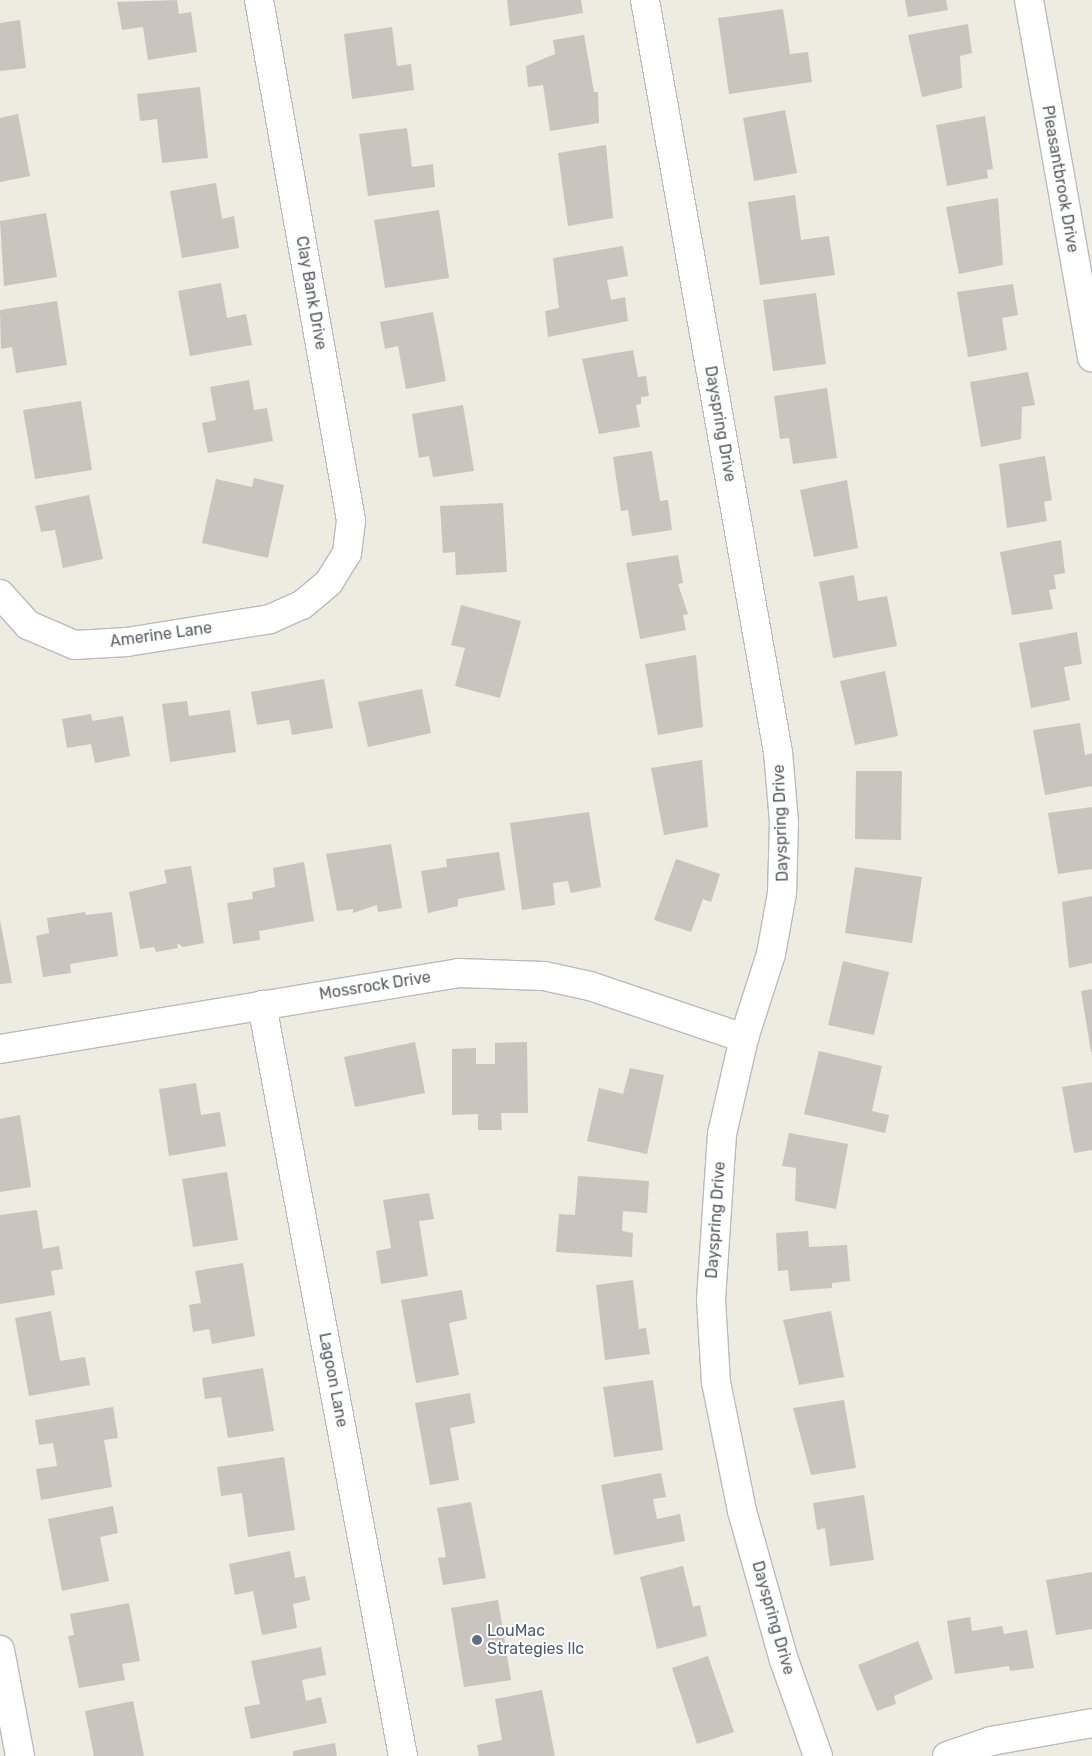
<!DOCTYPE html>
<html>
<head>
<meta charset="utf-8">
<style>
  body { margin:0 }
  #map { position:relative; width:1092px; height:1756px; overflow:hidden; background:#eeebe0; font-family:Rubik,sans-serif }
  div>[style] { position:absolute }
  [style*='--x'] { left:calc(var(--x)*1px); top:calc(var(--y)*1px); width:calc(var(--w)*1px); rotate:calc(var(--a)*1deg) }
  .building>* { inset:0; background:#c9c4bd }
  .roads { filter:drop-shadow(1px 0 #b8bbc1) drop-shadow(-1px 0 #b8bbc1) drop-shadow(0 1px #b8bbc1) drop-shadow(0 -1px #b8bbc1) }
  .minor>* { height:28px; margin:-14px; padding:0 14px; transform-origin:14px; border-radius:14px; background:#fff }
  .dots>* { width:14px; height:14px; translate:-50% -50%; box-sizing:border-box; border:2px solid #fff; border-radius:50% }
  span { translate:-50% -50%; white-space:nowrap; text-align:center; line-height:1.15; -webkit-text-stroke:4px #fff; paint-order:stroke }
  .street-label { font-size:16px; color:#595d63 }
  .service-label { font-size:16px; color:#4e5e75 }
  .left { translate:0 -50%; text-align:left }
</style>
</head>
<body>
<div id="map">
  <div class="building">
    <i style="clip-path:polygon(177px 0,179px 14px,191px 12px,197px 52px,148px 60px,143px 27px,122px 30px,117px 2px)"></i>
    <i style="clip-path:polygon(507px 0,581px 0,583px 13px,510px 26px)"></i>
    <i style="clip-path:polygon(905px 0,946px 0,948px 10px,908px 17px)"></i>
    <i style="clip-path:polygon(783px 9px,790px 54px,808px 52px,812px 82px,729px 94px,718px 18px)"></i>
    <i style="clip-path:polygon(20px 20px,26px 68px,0 71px,0 23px)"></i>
    <i style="clip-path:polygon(968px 24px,972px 53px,960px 56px,962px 88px,922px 97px,908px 35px)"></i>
    <i style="clip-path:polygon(392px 27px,397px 66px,411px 64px,414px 90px,352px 99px,344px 34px)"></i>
    <i style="clip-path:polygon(584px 35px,594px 92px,598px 92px,599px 123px,550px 131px,543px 85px,528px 87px,526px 66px,555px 54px,553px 40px)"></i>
    <i style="clip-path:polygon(200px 87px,208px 158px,162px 163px,157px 119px,140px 121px,137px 94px)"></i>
    <i style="clip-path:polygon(785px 110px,797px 173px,754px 181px,743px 118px)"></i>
    <i style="clip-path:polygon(18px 114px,30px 176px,0 182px,0 118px)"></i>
    <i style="clip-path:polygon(985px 116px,993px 169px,987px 170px,988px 178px,947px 186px,936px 125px)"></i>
    <i style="clip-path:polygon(407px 128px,412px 167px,433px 164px,435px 187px,368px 196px,359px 134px)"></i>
    <i style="clip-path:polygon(606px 145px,613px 218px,568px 226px,558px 153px)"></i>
    <i style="clip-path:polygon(216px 183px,222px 219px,234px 216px,239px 248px,182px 258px,170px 191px)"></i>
    <i style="clip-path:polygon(795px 195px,801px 240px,829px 236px,835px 275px,760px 285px,748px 202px)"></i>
    <i style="clip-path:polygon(998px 198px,1003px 265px,959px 274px,946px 207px)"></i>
    <i style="clip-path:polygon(439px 210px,449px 278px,385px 288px,374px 220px)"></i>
    <i style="clip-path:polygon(46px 213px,57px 277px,4px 286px,0 221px)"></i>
    <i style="clip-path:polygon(623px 246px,628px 276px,607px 280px,611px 300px,625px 297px,628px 321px,548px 337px,545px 311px,559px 308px,553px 258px)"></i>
    <i style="clip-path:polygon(221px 283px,227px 318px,246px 314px,252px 345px,190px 356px,178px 291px)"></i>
    <i style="clip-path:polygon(1013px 284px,1018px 315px,1002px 318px,1007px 350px,968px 357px,957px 292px)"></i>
    <i style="clip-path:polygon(816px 293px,826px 364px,773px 371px,763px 300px)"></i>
    <i style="clip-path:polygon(57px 301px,67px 365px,16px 373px,12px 347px,1px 349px,0 310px)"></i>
    <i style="clip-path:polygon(433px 312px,446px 381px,406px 389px,398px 346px,385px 349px,380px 322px)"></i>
    <i style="clip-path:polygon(633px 350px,638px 377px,646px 376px,649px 396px,641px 397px,641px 404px,636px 405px,640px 427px,599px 434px,582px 359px)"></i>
    <i style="clip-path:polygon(1028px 372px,1035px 405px,1022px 407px,1021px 439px,981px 447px,970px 382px)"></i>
    <i style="clip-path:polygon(249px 380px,254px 410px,267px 408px,273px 441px,208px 453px,202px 423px,216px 420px,210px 387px)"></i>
    <i style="clip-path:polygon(827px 388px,837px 458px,793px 464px,789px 438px,780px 439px,774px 396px)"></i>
    <i style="clip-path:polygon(81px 401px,92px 470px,35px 479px,23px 410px)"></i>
    <i style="clip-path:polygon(463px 405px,474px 471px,433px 477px,429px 456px,419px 458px,412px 414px)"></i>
    <i style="clip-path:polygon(652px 451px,660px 501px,668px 500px,672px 530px,632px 536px,628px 510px,621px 511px,613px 457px)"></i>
    <i style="clip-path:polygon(1045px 456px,1052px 500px,1044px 502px,1047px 521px,1007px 528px,999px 464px)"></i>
    <i style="clip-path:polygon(254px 478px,284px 485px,268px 558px,202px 543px,216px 479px,252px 487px)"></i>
    <i style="clip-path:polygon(847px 480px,858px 548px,814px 557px,800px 490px)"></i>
    <i style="clip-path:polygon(89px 495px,103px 559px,63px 568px,55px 530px,41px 532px,35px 506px)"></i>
    <i style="clip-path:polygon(503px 503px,507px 572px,456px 575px,455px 552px,443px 553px,440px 506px)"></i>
    <i style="clip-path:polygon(1061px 540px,1065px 573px,1054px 575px,1056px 589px,1049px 590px,1053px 609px,1012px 615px,1000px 552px)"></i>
    <i style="clip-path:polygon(678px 555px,683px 583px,678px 584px,688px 614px,683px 615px,686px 630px,640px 639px,626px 563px)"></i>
    <i style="clip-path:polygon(854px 575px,858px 601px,887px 596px,897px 646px,833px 658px,819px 582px)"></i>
    <i style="clip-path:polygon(461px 605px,521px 621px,500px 698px,455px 686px,465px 648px,451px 645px)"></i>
    <i style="clip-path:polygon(1077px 632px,1082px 664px,1064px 667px,1070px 700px,1031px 708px,1019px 643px)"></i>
    <i style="clip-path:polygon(696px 655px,703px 727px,658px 735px,645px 664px)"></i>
    <i style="clip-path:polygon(885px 671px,898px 736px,855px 745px,840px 681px)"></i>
    <i style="clip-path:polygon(324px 679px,333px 728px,292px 735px,289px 720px,257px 725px,251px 692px)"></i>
    <i style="clip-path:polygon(422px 689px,431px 733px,368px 747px,358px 702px)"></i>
    <i style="clip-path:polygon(187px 701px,189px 716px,230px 710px,236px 752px,170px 762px,162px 704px)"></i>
    <i style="clip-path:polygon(91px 714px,92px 721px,123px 716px,130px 756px,95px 763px,91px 744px,67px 748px,62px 719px)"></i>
    <i style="clip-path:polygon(1080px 723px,1085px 755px,1092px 753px,1092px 786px,1045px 795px,1033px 730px)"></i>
    <i style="clip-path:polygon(702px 760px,708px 827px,664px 835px,651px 768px)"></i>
    <i style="clip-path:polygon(856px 771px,902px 771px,901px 840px,855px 839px)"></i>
    <i style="clip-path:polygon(1092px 807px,1092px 869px,1058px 874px,1048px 813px)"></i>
    <i style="clip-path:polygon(589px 812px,601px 887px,571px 893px,568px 881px,553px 883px,555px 905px,522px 910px,510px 823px)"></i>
    <i style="clip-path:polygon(391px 844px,402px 908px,378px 912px,377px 905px,353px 913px,353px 909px,337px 911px,326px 854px)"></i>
    <i style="clip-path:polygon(499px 852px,505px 890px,458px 899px,458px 906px,428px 913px,421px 871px,447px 867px,446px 859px)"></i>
    <i style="clip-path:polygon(676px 859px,720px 874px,711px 902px,703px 899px,691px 932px,654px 920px)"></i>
    <i style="clip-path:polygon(304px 862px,314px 921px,259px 931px,260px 940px,233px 944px,227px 903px,253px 899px,252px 892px,275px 887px,273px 868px)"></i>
    <i style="clip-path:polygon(191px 866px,204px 943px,183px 947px,177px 943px,178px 948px,156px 952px,154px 947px,140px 949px,129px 892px,167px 883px,164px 870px)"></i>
    <i style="clip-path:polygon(855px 867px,922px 877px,912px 943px,845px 933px)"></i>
    <i style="clip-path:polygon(1092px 896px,1092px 963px,1069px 968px,1062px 902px)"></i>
    <i style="clip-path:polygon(85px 912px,86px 915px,112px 912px,118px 956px,70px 964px,71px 973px,43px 977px,36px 936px,49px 933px,47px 918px)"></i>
    <i style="clip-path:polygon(0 920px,12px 983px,0 984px)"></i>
    <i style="clip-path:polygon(843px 961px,889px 972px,874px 1035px,828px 1025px)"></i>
    <i style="clip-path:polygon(1092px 989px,1092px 1052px,1091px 1052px,1081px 991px)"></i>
    <i style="clip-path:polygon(415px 1042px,425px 1093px,355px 1107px,344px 1057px)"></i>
    <i style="clip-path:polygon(527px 1042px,528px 1113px,501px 1113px,502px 1130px,478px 1130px,478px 1114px,452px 1115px,452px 1049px,476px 1048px,476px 1064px,495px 1064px,495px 1043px)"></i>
    <i style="clip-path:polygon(819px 1051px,882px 1066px,872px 1111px,889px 1115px,885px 1133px,804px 1114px)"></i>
    <i style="clip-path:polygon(630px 1068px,664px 1075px,647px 1154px,587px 1141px,599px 1088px,623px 1094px)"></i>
    <i style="clip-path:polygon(1092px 1082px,1092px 1150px,1074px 1153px,1062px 1087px)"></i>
    <i style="clip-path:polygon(196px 1083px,201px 1115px,220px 1112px,226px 1146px,169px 1156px,159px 1089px)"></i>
    <i style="clip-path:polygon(20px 1115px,31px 1187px,0 1192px,0 1119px)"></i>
    <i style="clip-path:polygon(789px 1133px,848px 1144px,836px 1209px,795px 1201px,796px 1168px,782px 1166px)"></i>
    <i style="clip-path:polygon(227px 1172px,238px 1240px,193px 1247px,182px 1179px)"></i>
    <i style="clip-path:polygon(578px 1176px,649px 1181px,647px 1213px,623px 1211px,622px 1231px,633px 1233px,632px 1257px,556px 1252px,559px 1214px,575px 1215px)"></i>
    <i style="clip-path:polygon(429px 1193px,434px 1219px,419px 1221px,428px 1276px,381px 1284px,376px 1251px,391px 1248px,383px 1200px)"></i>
    <i style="clip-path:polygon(37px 1210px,43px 1249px,59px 1246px,63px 1269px,51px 1271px,55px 1295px,0 1304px,0 1215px)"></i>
    <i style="clip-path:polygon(808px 1231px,809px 1247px,847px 1245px,850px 1281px,832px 1283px,832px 1288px,790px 1291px,788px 1270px,778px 1271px,776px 1233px)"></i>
    <i style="clip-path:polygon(243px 1263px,255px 1336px,212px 1344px,209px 1329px,193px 1332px,189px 1305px,201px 1303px,195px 1271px)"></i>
    <i style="clip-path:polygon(633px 1280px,639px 1329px,646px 1328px,650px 1354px,605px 1360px,596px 1285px)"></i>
    <i style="clip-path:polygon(462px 1290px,467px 1319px,449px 1323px,459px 1375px,416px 1383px,401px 1300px)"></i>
    <i style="clip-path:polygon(51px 1311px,60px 1361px,85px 1357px,90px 1385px,29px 1396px,15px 1318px)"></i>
    <i style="clip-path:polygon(831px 1311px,844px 1377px,799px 1385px,783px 1320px)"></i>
    <i style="clip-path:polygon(263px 1368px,274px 1431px,228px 1438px,221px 1397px,205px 1399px,202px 1378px)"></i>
    <i style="clip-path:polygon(653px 1380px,663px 1450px,614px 1457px,603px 1387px)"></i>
    <i style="clip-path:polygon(470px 1393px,475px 1423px,450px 1428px,459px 1480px,430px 1485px,415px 1403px)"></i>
    <i style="clip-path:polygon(844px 1400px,856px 1468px,811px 1475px,793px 1408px)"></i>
    <i style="clip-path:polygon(113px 1407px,118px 1438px,104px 1440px,112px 1487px,41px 1500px,36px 1469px,57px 1466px,53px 1443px,39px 1445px,35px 1420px)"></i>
    <i style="clip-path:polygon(284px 1457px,295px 1530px,248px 1537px,242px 1493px,221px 1496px,217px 1467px)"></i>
    <i style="clip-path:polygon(661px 1473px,666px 1497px,653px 1499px,657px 1519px,680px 1514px,685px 1541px,614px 1555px,601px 1485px)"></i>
    <i style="clip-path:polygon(864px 1495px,874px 1560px,830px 1566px,825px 1528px,817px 1530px,813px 1503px)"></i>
    <i style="clip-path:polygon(471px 1502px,486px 1578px,443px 1585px,438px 1558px,446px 1557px,437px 1508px)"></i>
    <i style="clip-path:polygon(113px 1506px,118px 1533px,100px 1537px,109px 1581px,62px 1591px,48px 1519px)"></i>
    <i style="clip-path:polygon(290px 1551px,295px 1578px,305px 1576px,310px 1600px,293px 1604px,297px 1628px,262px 1635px,253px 1591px,235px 1595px,229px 1564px)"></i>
    <i style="clip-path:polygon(683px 1566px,693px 1607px,700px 1605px,707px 1636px,657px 1649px,640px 1577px)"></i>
    <i style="clip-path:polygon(1092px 1572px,1092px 1629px,1056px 1635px,1046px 1580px)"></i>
    <i style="clip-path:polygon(498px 1600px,511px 1680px,464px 1687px,451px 1608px)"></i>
    <i style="clip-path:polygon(129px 1603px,140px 1661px,122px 1664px,125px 1680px,79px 1688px,68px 1636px,74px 1635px,70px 1614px)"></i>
    <i style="clip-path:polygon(970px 1617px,972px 1631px,1002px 1626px,1004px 1634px,1027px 1630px,1034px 1668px,1010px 1671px,1009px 1666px,955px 1674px,947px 1621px)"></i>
    <i style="clip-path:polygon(918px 1641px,933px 1679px,894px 1696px,896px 1704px,877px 1711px,858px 1665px)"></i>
    <i style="clip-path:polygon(321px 1647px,326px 1675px,302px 1680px,306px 1701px,321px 1697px,327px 1723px,251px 1739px,244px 1707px,260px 1704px,251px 1661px)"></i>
    <i style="clip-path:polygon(708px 1656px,734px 1732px,697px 1744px,672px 1668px)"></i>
    <i style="clip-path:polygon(542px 1690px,555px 1756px,479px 1756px,477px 1745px,502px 1740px,495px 1699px)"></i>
    <i style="clip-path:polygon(133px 1701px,144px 1756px,94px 1756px,85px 1711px)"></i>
    <i style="clip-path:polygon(335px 1743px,337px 1756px,293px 1756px,293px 1751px)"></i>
  </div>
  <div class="roads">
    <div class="minor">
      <i style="--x:645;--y:0;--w:764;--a:79.97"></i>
      <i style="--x:778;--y:752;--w:70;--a:85.1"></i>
      <i style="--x:784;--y:822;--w:71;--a:91.6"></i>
      <i style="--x:782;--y:893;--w:62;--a:100.2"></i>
      <i style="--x:771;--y:954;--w:88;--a:107.8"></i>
      <i style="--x:744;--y:1038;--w:98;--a:102.9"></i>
      <i style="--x:722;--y:1134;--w:165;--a:93.8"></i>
      <i style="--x:711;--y:1299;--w:83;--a:86.6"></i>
      <i style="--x:716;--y:1382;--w:132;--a:78.6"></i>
      <i style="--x:742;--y:1511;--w:155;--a:74.3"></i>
      <i style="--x:784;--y:1660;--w:102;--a:70.5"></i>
      <i style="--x:1029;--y:0;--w:363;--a:80"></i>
      <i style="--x:0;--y:594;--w:42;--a:47.9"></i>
      <i style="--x:28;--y:625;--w:51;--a:23.1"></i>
      <i style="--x:75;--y:645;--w:52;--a:-3.3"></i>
      <i style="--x:127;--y:642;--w:145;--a:-9.1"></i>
      <i style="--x:270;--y:619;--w:35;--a:-24"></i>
      <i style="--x:302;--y:605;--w:35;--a:-40"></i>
      <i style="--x:329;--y:582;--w:34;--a:-58"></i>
      <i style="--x:347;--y:553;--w:33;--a:-83"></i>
      <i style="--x:351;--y:520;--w:528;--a:-100.03"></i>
      <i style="--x:262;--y:1005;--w:764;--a:79.37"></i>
      <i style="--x:0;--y:1049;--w:464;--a:-9.4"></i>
      <i style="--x:458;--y:973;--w:86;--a:2"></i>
      <i style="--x:544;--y:976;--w:47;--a:12.3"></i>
      <i style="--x:590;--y:986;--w:163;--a:18.7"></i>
      <i style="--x:0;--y:1650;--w:108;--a:79.3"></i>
      <i style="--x:947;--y:1756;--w:46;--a:-18.8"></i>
      <i style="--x:991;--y:1741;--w:103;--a:-10.1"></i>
    </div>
  </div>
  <div class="dots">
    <i style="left:477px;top:1640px;background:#5c6f8a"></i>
  </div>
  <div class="street-label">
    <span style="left:1060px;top:179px;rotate:80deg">Pleasantbrook Drive</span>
    <span style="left:311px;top:293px;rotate:80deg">Clay Bank Drive</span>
    <span style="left:720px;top:424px;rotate:80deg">Dayspring Drive</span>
    <span style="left:161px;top:635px;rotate:-8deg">Amerine Lane</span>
    <span style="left:781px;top:823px;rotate:-92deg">Dayspring Drive</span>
    <span style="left:375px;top:986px;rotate:-9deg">Mossrock Drive</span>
    <span style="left:716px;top:1220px;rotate:-86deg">Dayspring Drive</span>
    <span style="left:333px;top:1380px;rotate:79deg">Lagoon Lane</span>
    <span style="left:773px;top:1618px;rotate:74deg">Dayspring Drive</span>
  </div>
  <div class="service-label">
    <span class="left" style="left:487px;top:1640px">LouMac<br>Strategies llc</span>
  </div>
</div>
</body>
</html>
